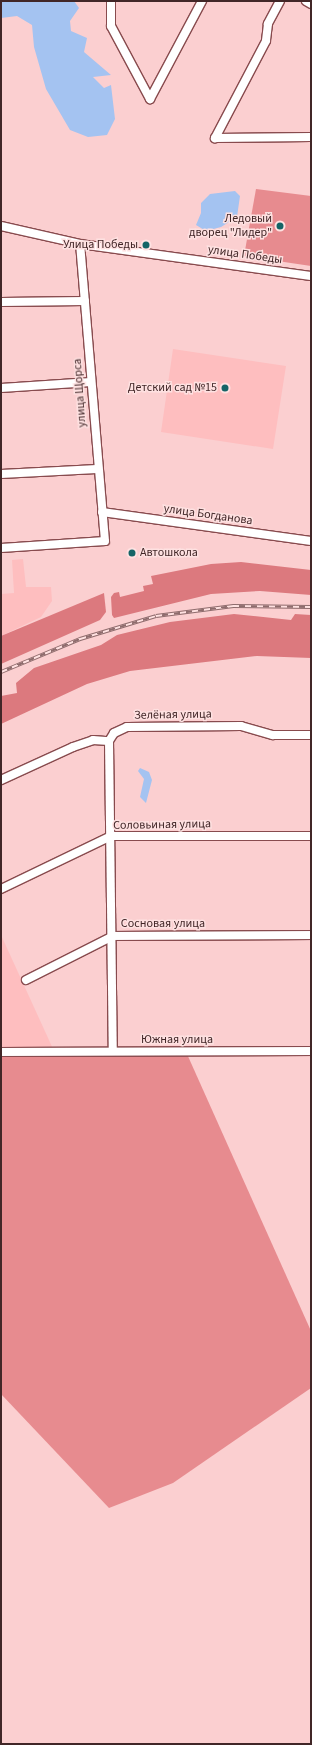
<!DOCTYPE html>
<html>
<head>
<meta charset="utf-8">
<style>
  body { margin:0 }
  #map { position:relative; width:312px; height:1745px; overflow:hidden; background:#fbcfd0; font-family:"Source Sans 3",sans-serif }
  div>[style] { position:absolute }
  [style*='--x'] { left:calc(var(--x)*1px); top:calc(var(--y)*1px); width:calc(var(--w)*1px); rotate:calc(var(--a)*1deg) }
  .built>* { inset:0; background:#febebf }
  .green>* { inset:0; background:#e78b8f }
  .forest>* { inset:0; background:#dc797e }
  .water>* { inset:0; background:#a4c3f1 }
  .roads { filter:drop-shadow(1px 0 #884b4e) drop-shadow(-1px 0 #884b4e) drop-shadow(0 1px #884b4e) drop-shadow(0 -1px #884b4e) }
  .minor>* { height:8px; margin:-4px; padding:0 4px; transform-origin:4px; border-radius:4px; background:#fff }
  .rail>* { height:3.5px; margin-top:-1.75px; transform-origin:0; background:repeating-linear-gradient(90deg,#fee1e1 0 6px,#8e6c6d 0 12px); box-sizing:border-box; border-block:1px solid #8e6c6d }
  .dots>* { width:11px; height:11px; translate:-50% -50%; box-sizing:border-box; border:2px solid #fee1e1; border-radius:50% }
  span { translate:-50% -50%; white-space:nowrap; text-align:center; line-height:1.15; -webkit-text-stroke:3px #fee1e1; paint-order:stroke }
  .poi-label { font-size:12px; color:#412627 }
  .right { translate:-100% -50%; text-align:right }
  .left { translate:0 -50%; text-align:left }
  .street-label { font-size:12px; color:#412627 }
  .frame { position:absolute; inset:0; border:2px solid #412627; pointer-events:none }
</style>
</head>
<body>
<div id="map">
  <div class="built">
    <i style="clip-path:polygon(173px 349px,286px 366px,273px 449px,161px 432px)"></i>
    <i style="clip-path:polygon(23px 559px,26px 587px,51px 587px,52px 601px,41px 617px,1px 636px,1px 594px,14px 593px,12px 560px)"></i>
    <i style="clip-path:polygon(1px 935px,54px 1051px,1px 1052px)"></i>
  </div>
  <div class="green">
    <i style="clip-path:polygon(256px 189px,311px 196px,311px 266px,244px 256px)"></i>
    <i style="clip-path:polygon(187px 1054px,311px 1331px,311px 1388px,173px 1483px,109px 1508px,1px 1394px,1px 1057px)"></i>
  </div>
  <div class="forest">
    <i style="clip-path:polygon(241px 562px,311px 570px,311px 595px,260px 591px,211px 594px,114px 618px,112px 615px,111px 597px,114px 593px,119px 592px,120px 597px,144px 591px,143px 586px,153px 584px,151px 576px,211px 564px)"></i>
    <i style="clip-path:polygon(104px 593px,106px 612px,100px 620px,1px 664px,1px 636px)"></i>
    <i style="clip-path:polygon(234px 614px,291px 620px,295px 614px,311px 615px,311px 658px,257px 656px,130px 671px,87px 684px,1px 724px,1px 696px,17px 693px,16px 683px,34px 668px,101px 645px,117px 635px,170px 622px)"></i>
  </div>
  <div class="water">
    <i style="clip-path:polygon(1px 1px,74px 1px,79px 8px,70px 21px,71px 31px,87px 38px,84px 52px,111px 75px,93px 77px,104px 88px,111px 85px,115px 119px,107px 135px,88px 137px,70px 130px,46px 89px,34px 47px,32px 25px,17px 16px,1px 18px)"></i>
    <i style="clip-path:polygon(235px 191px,240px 196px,237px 217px,221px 227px,206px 231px,196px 225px,201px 213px,201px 203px,210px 194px)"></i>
    <i style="clip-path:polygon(140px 768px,149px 772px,152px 780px,146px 803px,140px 797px,144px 779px,138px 771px)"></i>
  </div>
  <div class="roads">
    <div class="minor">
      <i style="--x:111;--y:1;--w:25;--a:90"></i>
      <i style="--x:111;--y:26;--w:83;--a:61.9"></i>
      <i style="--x:150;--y:99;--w:111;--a:-62"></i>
      <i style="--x:280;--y:1;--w:26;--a:118"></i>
      <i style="--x:268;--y:24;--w:17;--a:97"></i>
      <i style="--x:266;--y:41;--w:110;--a:117.7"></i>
      <i style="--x:215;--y:138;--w:96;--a:-0.6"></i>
      <i style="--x:306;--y:1;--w:6;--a:31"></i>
      <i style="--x:1;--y:226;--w:81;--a:12.8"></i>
      <i style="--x:80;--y:244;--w:233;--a:7.9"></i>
      <i style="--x:1;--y:302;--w:84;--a:-0.7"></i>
      <i style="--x:1;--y:388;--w:90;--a:-3.8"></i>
      <i style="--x:1;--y:474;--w:96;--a:-3"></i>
      <i style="--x:102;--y:512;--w:211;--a:7.9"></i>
      <i style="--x:1;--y:548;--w:104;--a:-3.9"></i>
      <i style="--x:105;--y:541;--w:298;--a:-94.8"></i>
      <i style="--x:109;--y:741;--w:310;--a:89.3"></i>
      <i style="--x:1;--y:780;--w:79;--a:-24.6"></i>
      <i style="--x:73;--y:747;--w:21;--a:-19"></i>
      <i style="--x:93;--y:740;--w:16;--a:4"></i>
      <i style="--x:109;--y:741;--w:9;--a:-58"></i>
      <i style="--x:114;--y:733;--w:14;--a:-25"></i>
      <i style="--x:127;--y:727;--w:114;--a:-0.5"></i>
      <i style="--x:241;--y:726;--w:33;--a:16"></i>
      <i style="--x:273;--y:735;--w:38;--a:0"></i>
      <i style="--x:1;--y:889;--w:122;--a:-25.7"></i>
      <i style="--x:111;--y:836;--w:200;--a:0"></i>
      <i style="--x:26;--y:980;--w:97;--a:-26.8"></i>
      <i style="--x:113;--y:936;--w:198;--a:-0.3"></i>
      <i style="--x:1;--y:1052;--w:310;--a:-0.2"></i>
    </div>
  </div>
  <div class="rail">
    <i style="--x:1;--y:672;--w:86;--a:-22.7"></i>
    <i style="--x:80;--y:639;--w:79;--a:-16.8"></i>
    <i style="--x:156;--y:616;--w:78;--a:-7.4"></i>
    <i style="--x:233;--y:606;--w:78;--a:0.7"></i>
  </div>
  <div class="dots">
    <i style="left:280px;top:226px;background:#146466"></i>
    <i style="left:146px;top:245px;background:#146466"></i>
    <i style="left:225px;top:388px;background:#146466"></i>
    <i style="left:132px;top:553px;background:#146466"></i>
  </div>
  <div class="poi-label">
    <span class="right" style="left:272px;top:226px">Ледовый<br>дворец "Лидер"</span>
    <span class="right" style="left:138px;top:245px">Улица Победы</span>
    <span class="right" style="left:217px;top:388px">Детский сад №15</span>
    <span class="left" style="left:140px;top:553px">Автошкола</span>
  </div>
  <div class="street-label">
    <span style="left:245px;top:255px;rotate:8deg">улица Победы</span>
    <span style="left:80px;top:393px;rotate:-94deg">улица Щорса</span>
    <span style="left:208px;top:515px;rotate:8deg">улица Богданова</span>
    <span style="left:173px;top:715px;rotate:-1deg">Зелёная улица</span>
    <span style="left:162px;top:825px;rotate:-1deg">Соловьиная улица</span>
    <span style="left:163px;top:924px">Сосновая улица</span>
    <span style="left:177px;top:1040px">Южная улица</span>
  </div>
  <div class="frame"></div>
</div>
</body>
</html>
